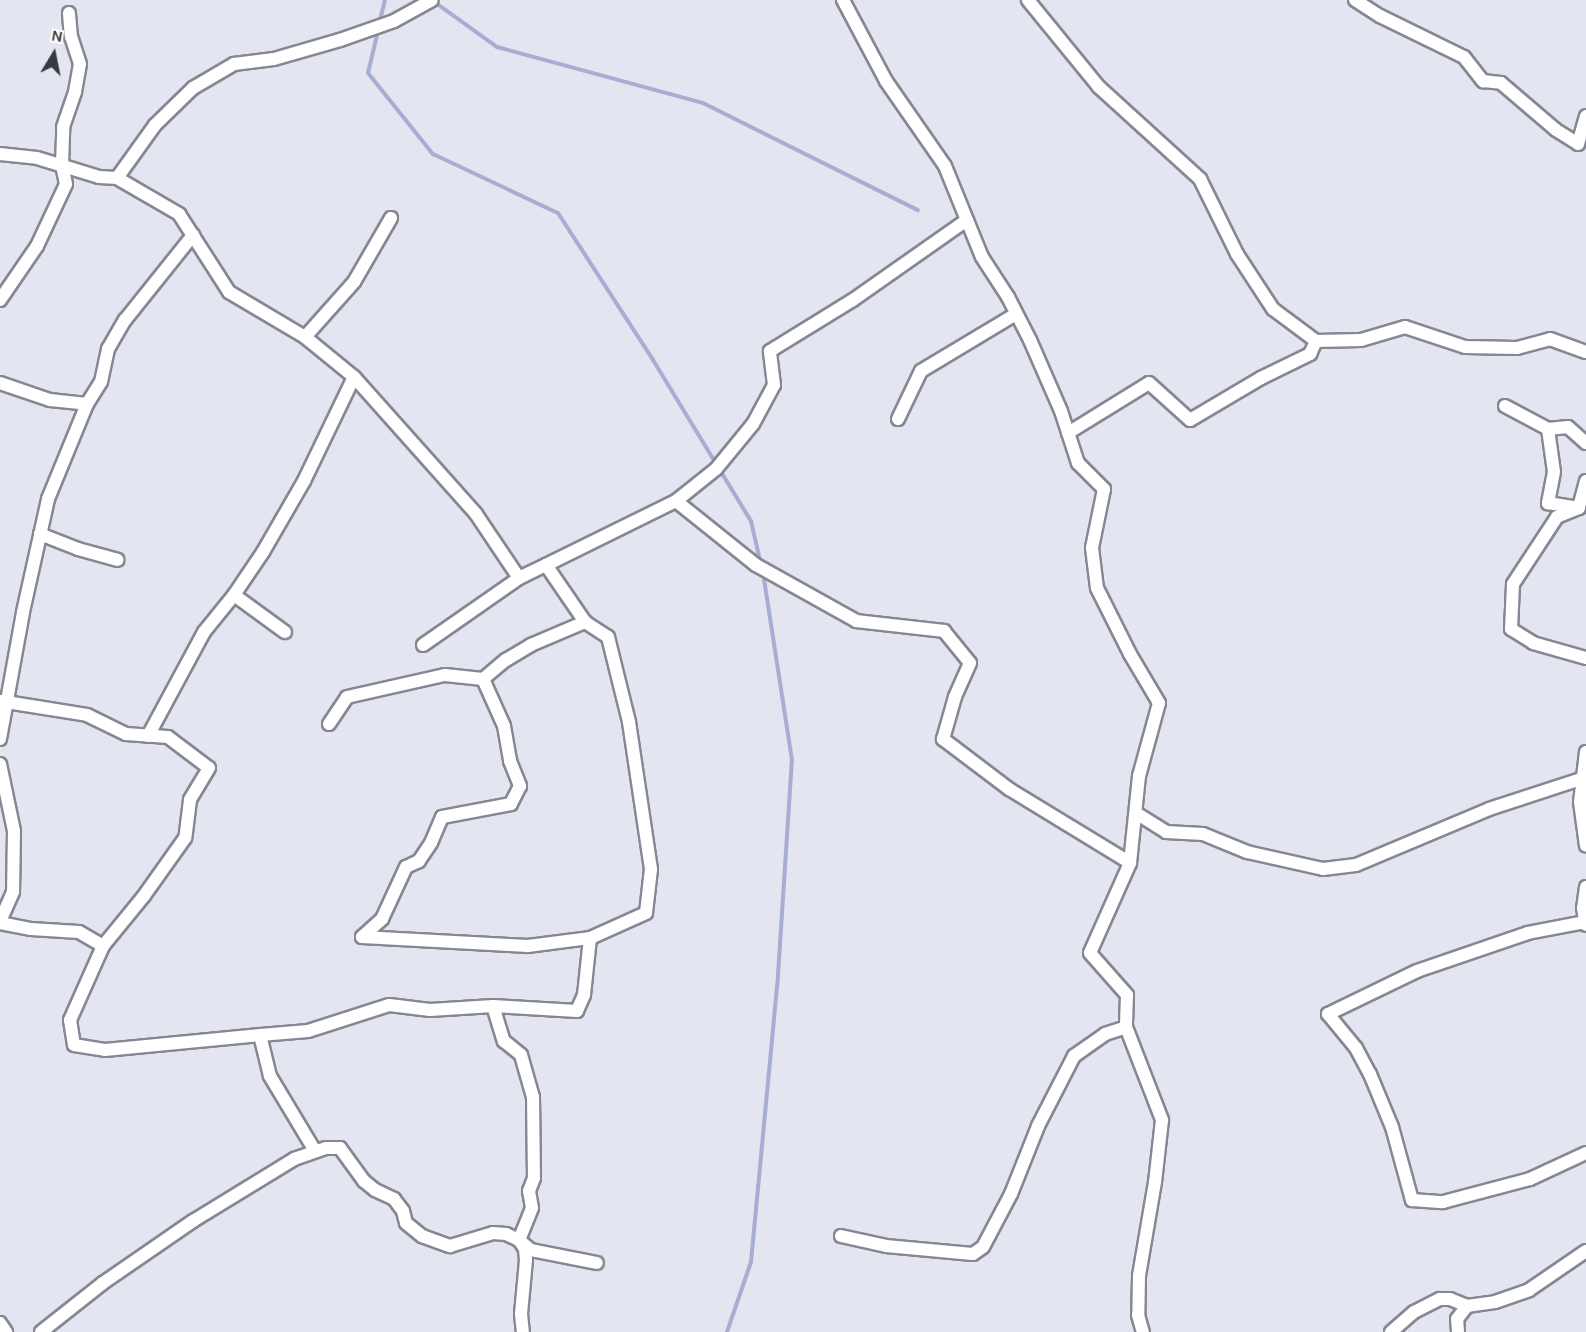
<!DOCTYPE html>
<html>
<head>
<meta charset="utf-8">
<style>
  body { margin:0 }
  #map { position:relative; width:1586px; height:1332px; overflow:hidden; background:#e3e5f1; font-family:Karla,sans-serif }
  div>[style] { position:absolute }
  [style*='--x'] { left:calc(var(--x)*1px); top:calc(var(--y)*1px); width:calc(var(--w)*1px); rotate:calc(var(--a)*1deg) }
  .stream>* { height:4px; margin:-2px; padding:0 2px; transform-origin:2px; border-radius:2px; background:#a7add3 }
  .roads { filter:drop-shadow(2px 0 #868792) drop-shadow(-2px 0 #868792) drop-shadow(0 2px #868792) drop-shadow(0 -2px #868792) }
  .minor>* { height:12px; margin:-6px; padding:0 6px; transform-origin:6px; border-radius:6px; background:#fff }
  span { translate:-50% -50%; white-space:nowrap; text-align:center; line-height:1.15; -webkit-text-stroke:4.5px #fff; paint-order:stroke }
  .north { position:absolute; left:24px; top:24px; width:60px; height:60px; -webkit-text-stroke:4px #fff; paint-order:stroke; rotate:10deg; font-size:16px; font-weight:700; line-height:24px; text-align:center; color:#393a3f }
  .north::after { content:''; display:block; margin:auto; width:21px; height:27px; background:#393a3f; clip-path:polygon(50% 0,100% 100%,50% 72%,0 100%) }
</style>
</head>
<body>
<div id="map">
  <div class="stream">
    <i style="--x:433;--y:1;--w:79;--a:35.7"></i>
    <i style="--x:497;--y:47;--w:213;--a:15.2"></i>
    <i style="--x:703;--y:103;--w:240;--a:26.5"></i>
    <i style="--x:379;--y:24;--w:25;--a:-76"></i>
    <i style="--x:378;--y:31;--w:43;--a:103.4"></i>
    <i style="--x:368;--y:73;--w:104;--a:51.3"></i>
    <i style="--x:433;--y:154;--w:138;--a:25.3"></i>
    <i style="--x:558;--y:213;--w:175;--a:57.1"></i>
    <i style="--x:653;--y:360;--w:188;--a:58.7"></i>
    <i style="--x:751;--y:521;--w:45;--a:77.2"></i>
    <i style="--x:727;--y:1332;--w:74;--a:-71.1"></i>
    <i style="--x:751;--y:1262;--w:288;--a:-84.6"></i>
    <i style="--x:778;--y:975;--w:215;--a:-86.3"></i>
    <i style="--x:792;--y:760;--w:189;--a:-98.8"></i>
  </div>
  <div class="roads">
    <div class="minor">
      <i style="--x:843;--y:0;--w:92;--a:62"></i>
      <i style="--x:886;--y:81;--w:103;--a:55.2"></i>
      <i style="--x:945;--y:166;--w:98;--a:67.9"></i>
      <i style="--x:982;--y:257;--w:48;--a:57"></i>
      <i style="--x:1008;--y:297;--w:48;--a:62.9"></i>
      <i style="--x:1030;--y:340;--w:77;--a:66.4"></i>
      <i style="--x:1061;--y:411;--w:55;--a:71.9"></i>
      <i style="--x:1078;--y:463;--w:37;--a:45"></i>
      <i style="--x:1104;--y:489;--w:60;--a:101.5"></i>
      <i style="--x:1092;--y:548;--w:40;--a:82.9"></i>
      <i style="--x:1097;--y:588;--w:74;--a:63.4"></i>
      <i style="--x:1130;--y:654;--w:57;--a:59.4"></i>
      <i style="--x:1159;--y:703;--w:76;--a:105.3"></i>
      <i style="--x:1139;--y:776;--w:87;--a:95.9"></i>
      <i style="--x:1130;--y:863;--w:98;--a:114"></i>
      <i style="--x:1090;--y:953;--w:56;--a:48.6"></i>
      <i style="--x:1127;--y:995;--w:32;--a:92"></i>
      <i style="--x:1126;--y:1027;--w:100;--a:68.8"></i>
      <i style="--x:1162;--y:1120;--w:62;--a:96.4"></i>
      <i style="--x:1155;--y:1182;--w:95;--a:99.7"></i>
      <i style="--x:1139;--y:1276;--w:39;--a:91"></i>
      <i style="--x:1138;--y:1315;--w:18;--a:74"></i>
      <i style="--x:1028;--y:0;--w:112;--a:50.8"></i>
      <i style="--x:1099;--y:87;--w:137;--a:42.3"></i>
      <i style="--x:1200;--y:179;--w:84;--a:63.7"></i>
      <i style="--x:1237;--y:254;--w:66;--a:56.8"></i>
      <i style="--x:1273;--y:309;--w:54;--a:36.7"></i>
      <i style="--x:1316;--y:341;--w:45;--a:-1.3"></i>
      <i style="--x:1361;--y:340;--w:46;--a:-16.5"></i>
      <i style="--x:1405;--y:327;--w:63;--a:18.4"></i>
      <i style="--x:1465;--y:347;--w:52;--a:1.1"></i>
      <i style="--x:1517;--y:348;--w:34;--a:-15"></i>
      <i style="--x:1550;--y:339;--w:38;--a:20"></i>
      <i style="--x:1355;--y:0;--w:30;--a:33"></i>
      <i style="--x:1380;--y:16;--w:93;--a:26"></i>
      <i style="--x:1464;--y:57;--w:31;--a:52"></i>
      <i style="--x:1483;--y:81;--w:18;--a:6"></i>
      <i style="--x:1501;--y:83;--w:72;--a:40.5"></i>
      <i style="--x:1556;--y:130;--w:26;--a:32"></i>
      <i style="--x:1578;--y:144;--w:29;--a:-74"></i>
      <i style="--x:0;--y:154;--w:37;--a:6"></i>
      <i style="--x:37;--y:158;--w:65;--a:17"></i>
      <i style="--x:99;--y:177;--w:18;--a:3"></i>
      <i style="--x:117;--y:178;--w:72;--a:30.1"></i>
      <i style="--x:179;--y:214;--w:93;--a:57.3"></i>
      <i style="--x:229;--y:292;--w:88;--a:30.6"></i>
      <i style="--x:305;--y:337;--w:63;--a:39.2"></i>
      <i style="--x:354;--y:377;--w:183;--a:48.3"></i>
      <i style="--x:476;--y:514;--w:77;--a:56.1"></i>
      <i style="--x:519;--y:578;--w:30;--a:-26"></i>
      <i style="--x:546;--y:565;--w:69;--a:55.6"></i>
      <i style="--x:585;--y:622;--w:27;--a:33"></i>
      <i style="--x:608;--y:637;--w:88;--a:76.1"></i>
      <i style="--x:629;--y:722;--w:149;--a:81.5"></i>
      <i style="--x:651;--y:869;--w:44;--a:96.5"></i>
      <i style="--x:646;--y:913;--w:61;--a:155.9"></i>
      <i style="--x:590;--y:938;--w:57;--a:96"></i>
      <i style="--x:584;--y:995;--w:17;--a:114"></i>
      <i style="--x:577;--y:1011;--w:84;--a:-176.6"></i>
      <i style="--x:493;--y:1006;--w:63;--a:176.4"></i>
      <i style="--x:430;--y:1010;--w:41;--a:-173"></i>
      <i style="--x:389;--y:1005;--w:85;--a:162.2"></i>
      <i style="--x:308;--y:1031;--w:48;--a:175.2"></i>
      <i style="--x:117;--y:178;--w:65;--a:-54.4"></i>
      <i style="--x:155;--y:125;--w:53;--a:-44.2"></i>
      <i style="--x:193;--y:88;--w:48;--a:-30.3"></i>
      <i style="--x:234;--y:64;--w:40;--a:-7.1"></i>
      <i style="--x:274;--y:59;--w:69;--a:-16.1"></i>
      <i style="--x:340;--y:40;--w:57;--a:-19.4"></i>
      <i style="--x:394;--y:21;--w:43;--a:-28.9"></i>
      <i style="--x:0;--y:300;--w:65;--a:-55.6"></i>
      <i style="--x:37;--y:246;--w:68;--a:-64.9"></i>
      <i style="--x:66;--y:184;--w:19;--a:-102"></i>
      <i style="--x:62;--y:165;--w:38;--a:-88"></i>
      <i style="--x:63;--y:127;--w:37;--a:-71"></i>
      <i style="--x:75;--y:92;--w:28;--a:-80"></i>
      <i style="--x:80;--y:64;--w:28;--a:-108"></i>
      <i style="--x:71;--y:37;--w:24;--a:-95"></i>
      <i style="--x:305;--y:337;--w:74;--a:-48.3"></i>
      <i style="--x:354;--y:282;--w:74;--a:-60"></i>
      <i style="--x:0;--y:383;--w:53;--a:18.8"></i>
      <i style="--x:50;--y:400;--w:37;--a:6"></i>
      <i style="--x:1505;--y:406;--w:49;--a:28.1"></i>
      <i style="--x:1548;--y:429;--w:20;--a:-6"></i>
      <i style="--x:1568;--y:427;--w:24;--a:42"></i>
      <i style="--x:898;--y:419;--w:53;--a:-64.4"></i>
      <i style="--x:921;--y:371;--w:111;--a:-31"></i>
      <i style="--x:1548;--y:429;--w:43;--a:82.1"></i>
      <i style="--x:1554;--y:472;--w:32;--a:101"></i>
      <i style="--x:1548;--y:503;--w:31;--a:9"></i>
      <i style="--x:1068;--y:433;--w:95;--a:-31.7"></i>
      <i style="--x:1149;--y:383;--w:55;--a:42.1"></i>
      <i style="--x:1190;--y:420;--w:82;--a:-30.6"></i>
      <i style="--x:1261;--y:378;--w:55;--a:-26.1"></i>
      <i style="--x:1310;--y:354;--w:14;--a:-65"></i>
      <i style="--x:1586;--y:481;--w:28;--a:105"></i>
      <i style="--x:1579;--y:508;--w:24;--a:158"></i>
      <i style="--x:1557;--y:517;--w:80;--a:123.3"></i>
      <i style="--x:1513;--y:584;--w:45;--a:92.5"></i>
      <i style="--x:1511;--y:629;--w:26;--a:32"></i>
      <i style="--x:1533;--y:643;--w:55;--a:15.8"></i>
      <i style="--x:676;--y:501;--w:102;--a:38.7"></i>
      <i style="--x:756;--y:565;--w:115;--a:29.2"></i>
      <i style="--x:856;--y:621;--w:89;--a:6.5"></i>
      <i style="--x:944;--y:631;--w:41;--a:50.9"></i>
      <i style="--x:970;--y:663;--w:37;--a:114"></i>
      <i style="--x:955;--y:697;--w:44;--a:105.9"></i>
      <i style="--x:943;--y:739;--w:83;--a:37.1"></i>
      <i style="--x:1009;--y:789;--w:142;--a:31.4"></i>
      <i style="--x:40;--y:534;--w:41;--a:21.5"></i>
      <i style="--x:78;--y:549;--w:41;--a:15.4"></i>
      <i style="--x:546;--y:565;--w:145;--a:-26.2"></i>
      <i style="--x:676;--y:501;--w:51;--a:-38.7"></i>
      <i style="--x:716;--y:469;--w:58;--a:-50.6"></i>
      <i style="--x:753;--y:424;--w:44;--a:-61.7"></i>
      <i style="--x:774;--y:385;--w:34;--a:-97"></i>
      <i style="--x:770;--y:351;--w:97;--a:-31.6"></i>
      <i style="--x:853;--y:300;--w:139;--a:-35.1"></i>
      <i style="--x:234;--y:595;--w:63;--a:36"></i>
      <i style="--x:423;--y:645;--w:117;--a:-34.9"></i>
      <i style="--x:483;--y:679;--w:30;--a:-40"></i>
      <i style="--x:506;--y:660;--w:29;--a:-31"></i>
      <i style="--x:531;--y:645;--w:59;--a:-23.1"></i>
      <i style="--x:0;--y:701;--w:88;--a:9.1"></i>
      <i style="--x:87;--y:715;--w:43;--a:26"></i>
      <i style="--x:126;--y:734;--w:42;--a:4.1"></i>
      <i style="--x:168;--y:737;--w:51;--a:37.1"></i>
      <i style="--x:209;--y:768;--w:37;--a:121"></i>
      <i style="--x:190;--y:800;--w:38;--a:97"></i>
      <i style="--x:185;--y:838;--w:72;--a:125.4"></i>
      <i style="--x:143;--y:897;--w:63;--a:129.2"></i>
      <i style="--x:329;--y:724;--w:32;--a:-56"></i>
      <i style="--x:347;--y:697;--w:100;--a:-12.7"></i>
      <i style="--x:445;--y:675;--w:38;--a:6"></i>
      <i style="--x:483;--y:679;--w:51;--a:65.9"></i>
      <i style="--x:504;--y:726;--w:36;--a:80"></i>
      <i style="--x:510;--y:761;--w:27;--a:68"></i>
      <i style="--x:520;--y:786;--w:20;--a:117"></i>
      <i style="--x:511;--y:804;--w:70;--a:169.3"></i>
      <i style="--x:442;--y:817;--w:28;--a:113"></i>
      <i style="--x:431;--y:843;--w:22;--a:124"></i>
      <i style="--x:419;--y:861;--w:14;--a:155"></i>
      <i style="--x:406;--y:867;--w:57;--a:114.8"></i>
      <i style="--x:382;--y:919;--w:27;--a:138"></i>
      <i style="--x:362;--y:937;--w:166;--a:3.1"></i>
      <i style="--x:528;--y:946;--w:63;--a:-7.4"></i>
      <i style="--x:148;--y:736;--w:118;--a:-61.7"></i>
      <i style="--x:204;--y:632;--w:48;--a:-51"></i>
      <i style="--x:234;--y:595;--w:52;--a:-56"></i>
      <i style="--x:263;--y:552;--w:82;--a:-60"></i>
      <i style="--x:304;--y:481;--w:115;--a:-64.3"></i>
      <i style="--x:0;--y:739;--w:129;--a:-79.7"></i>
      <i style="--x:23;--y:612;--w:116;--a:-77.5"></i>
      <i style="--x:48;--y:499;--w:103;--a:-67.7"></i>
      <i style="--x:87;--y:404;--w:26;--a:-58"></i>
      <i style="--x:101;--y:382;--w:34;--a:-78"></i>
      <i style="--x:108;--y:349;--w:34;--a:-60"></i>
      <i style="--x:125;--y:320;--w:109;--a:-51.3"></i>
      <i style="--x:1586;--y:752;--w:50;--a:96.8"></i>
      <i style="--x:1580;--y:802;--w:44;--a:82.2"></i>
      <i style="--x:0;--y:764;--w:68;--a:78.2"></i>
      <i style="--x:14;--y:831;--w:61;--a:90.9"></i>
      <i style="--x:13;--y:892;--w:32;--a:114"></i>
      <i style="--x:1136;--y:813;--w:36;--a:32"></i>
      <i style="--x:1166;--y:832;--w:37;--a:3"></i>
      <i style="--x:1203;--y:834;--w:48;--a:22.2"></i>
      <i style="--x:1247;--y:852;--w:78;--a:12.6"></i>
      <i style="--x:1323;--y:869;--w:33;--a:-7"></i>
      <i style="--x:1356;--y:865;--w:144;--a:-22.8"></i>
      <i style="--x:1489;--y:809;--w:97;--a:-18.1"></i>
      <i style="--x:1586;--y:887;--w:21;--a:98"></i>
      <i style="--x:1583;--y:908;--w:17;--a:80"></i>
      <i style="--x:1585;--y:922;--w:58;--a:169.1"></i>
      <i style="--x:1528;--y:933;--w:117;--a:161.1"></i>
      <i style="--x:1417;--y:971;--w:99;--a:154.2"></i>
      <i style="--x:1328;--y:1014;--w:44;--a:50.5"></i>
      <i style="--x:1356;--y:1048;--w:30;--a:62"></i>
      <i style="--x:1370;--y:1074;--w:57;--a:67.5"></i>
      <i style="--x:1392;--y:1127;--w:76;--a:74.7"></i>
      <i style="--x:1412;--y:1200;--w:31;--a:4"></i>
      <i style="--x:1443;--y:1202;--w:90;--a:-14.8"></i>
      <i style="--x:1530;--y:1179;--w:62;--a:-24.9"></i>
      <i style="--x:0;--y:923;--w:32;--a:11"></i>
      <i style="--x:31;--y:929;--w:48;--a:3.6"></i>
      <i style="--x:79;--y:932;--w:28;--a:30"></i>
      <i style="--x:103;--y:946;--w:81;--a:114"></i>
      <i style="--x:70;--y:1020;--w:25;--a:81"></i>
      <i style="--x:74;--y:1045;--w:31;--a:9"></i>
      <i style="--x:105;--y:1050;--w:156;--a:-5.5"></i>
      <i style="--x:260;--y:1035;--w:42;--a:76.3"></i>
      <i style="--x:270;--y:1076;--w:87;--a:59"></i>
      <i style="--x:493;--y:1006;--w:37;--a:73"></i>
      <i style="--x:504;--y:1041;--w:22;--a:39"></i>
      <i style="--x:521;--y:1055;--w:44;--a:74.1"></i>
      <i style="--x:533;--y:1097;--w:81;--a:89.3"></i>
      <i style="--x:534;--y:1178;--w:14;--a:111"></i>
      <i style="--x:529;--y:1191;--w:17;--a:80"></i>
      <i style="--x:532;--y:1208;--w:35;--a:112"></i>
      <i style="--x:519;--y:1240;--w:16;--a:40"></i>
      <i style="--x:531;--y:1250;--w:67;--a:11.1"></i>
      <i style="--x:841;--y:1236;--w:46;--a:12.5"></i>
      <i style="--x:886;--y:1246;--w:87;--a:5.3"></i>
      <i style="--x:973;--y:1254;--w:12;--a:-35"></i>
      <i style="--x:983;--y:1247;--w:60;--a:-62.2"></i>
      <i style="--x:1011;--y:1194;--w:73;--a:-68.3"></i>
      <i style="--x:1038;--y:1126;--w:79;--a:-62.8"></i>
      <i style="--x:1074;--y:1056;--w:38;--a:-35"></i>
      <i style="--x:1105;--y:1034;--w:22;--a:-18"></i>
      <i style="--x:0;--y:1323;--w:11;--a:56"></i>
      <i style="--x:41;--y:1332;--w:79;--a:-38.3"></i>
      <i style="--x:103;--y:1283;--w:109;--a:-34.6"></i>
      <i style="--x:193;--y:1221;--w:119;--a:-31.5"></i>
      <i style="--x:294;--y:1159;--w:34;--a:-19"></i>
      <i style="--x:326;--y:1148;--w:14;--a:0"></i>
      <i style="--x:340;--y:1148;--w:41;--a:54"></i>
      <i style="--x:364;--y:1181;--w:14;--a:39"></i>
      <i style="--x:375;--y:1190;--w:21;--a:25"></i>
      <i style="--x:394;--y:1199;--w:15;--a:53"></i>
      <i style="--x:403;--y:1211;--w:12;--a:76"></i>
      <i style="--x:406;--y:1223;--w:21;--a:39"></i>
      <i style="--x:422;--y:1236;--w:30;--a:20"></i>
      <i style="--x:450;--y:1246;--w:45;--a:-16.8"></i>
      <i style="--x:493;--y:1233;--w:13;--a:4"></i>
      <i style="--x:506;--y:1234;--w:14;--a:25"></i>
      <i style="--x:519;--y:1240;--w:11;--a:56"></i>
      <i style="--x:525;--y:1249;--w:11;--a:85"></i>
      <i style="--x:526;--y:1260;--w:54;--a:95.3"></i>
      <i style="--x:521;--y:1314;--w:18;--a:84"></i>
      <i style="--x:1391;--y:1332;--w:30;--a:-41"></i>
      <i style="--x:1414;--y:1312;--w:29;--a:-27"></i>
      <i style="--x:1440;--y:1299;--w:10;--a:0"></i>
      <i style="--x:1450;--y:1299;--w:18;--a:22"></i>
      <i style="--x:1458;--y:1332;--w:13;--a:-94"></i>
      <i style="--x:1457;--y:1319;--w:16;--a:-52"></i>
      <i style="--x:1467;--y:1306;--w:28;--a:-8"></i>
      <i style="--x:1495;--y:1302;--w:36;--a:-19"></i>
      <i style="--x:1529;--y:1290;--w:69;--a:-34.4"></i>
    </div>
  </div>
  <div class="north">N</div>
</div>
</body>
</html>
